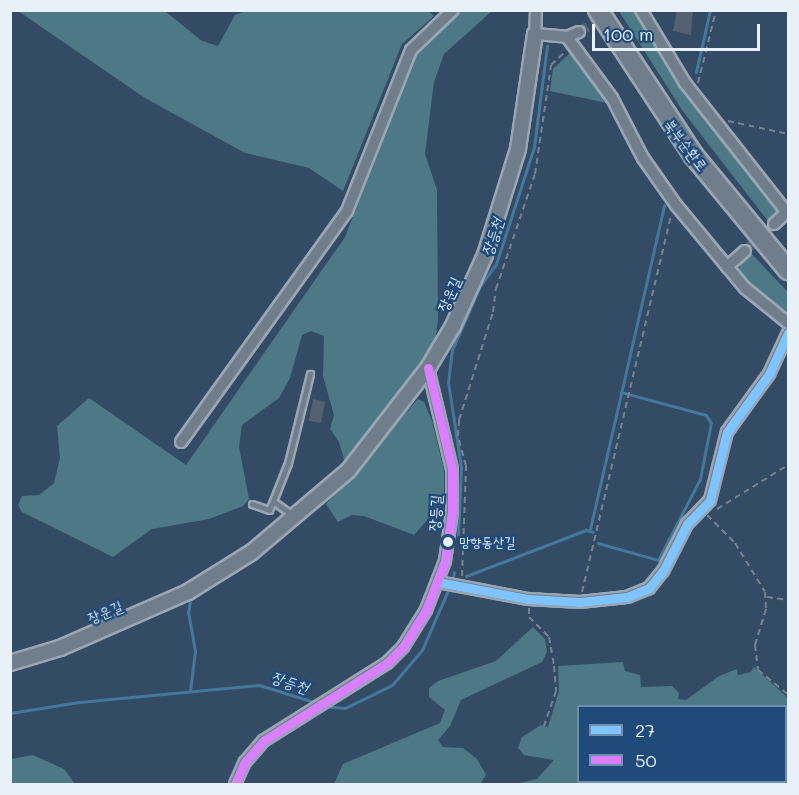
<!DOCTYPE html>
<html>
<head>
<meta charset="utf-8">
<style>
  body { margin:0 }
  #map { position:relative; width:799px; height:795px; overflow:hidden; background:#344b65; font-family:Mali,"Poor Story",sans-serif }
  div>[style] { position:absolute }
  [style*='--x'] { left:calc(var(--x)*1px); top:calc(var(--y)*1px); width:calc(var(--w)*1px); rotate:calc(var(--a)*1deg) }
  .green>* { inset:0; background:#4c7985 }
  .stream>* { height:3px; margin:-1.5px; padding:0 1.5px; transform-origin:1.5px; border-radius:1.5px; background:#44789d }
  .building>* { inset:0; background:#546170 }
  .minor-tunnel>* { height:10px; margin-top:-5px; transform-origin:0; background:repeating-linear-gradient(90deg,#4f647b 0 10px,transparent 0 15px) }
  .path>* { height:2px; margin-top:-1px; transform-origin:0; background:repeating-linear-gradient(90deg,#778390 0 6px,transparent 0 10.5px) }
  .roads { filter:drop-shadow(2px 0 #9aa6b3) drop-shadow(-2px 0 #9aa6b3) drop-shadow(0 2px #9aa6b3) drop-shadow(0 -2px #9aa6b3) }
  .service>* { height:5px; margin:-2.5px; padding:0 2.5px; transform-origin:2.5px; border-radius:2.5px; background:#707e8c }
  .minor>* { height:10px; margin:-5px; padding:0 5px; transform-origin:5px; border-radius:5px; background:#707e8c }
  .tertiary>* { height:14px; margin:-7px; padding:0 7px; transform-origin:7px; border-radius:7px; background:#707e8c }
  .primary>* { height:18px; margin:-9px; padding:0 9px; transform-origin:9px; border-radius:9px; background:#707e8c }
  .bus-1>* { height:9px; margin:-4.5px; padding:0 4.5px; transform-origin:4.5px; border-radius:4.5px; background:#80c4ff }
  .bus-2>* { height:9px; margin:-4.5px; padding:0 4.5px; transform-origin:4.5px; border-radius:4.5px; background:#d880ff }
  .dots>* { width:16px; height:16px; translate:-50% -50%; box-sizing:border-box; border:3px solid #1f4a7a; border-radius:50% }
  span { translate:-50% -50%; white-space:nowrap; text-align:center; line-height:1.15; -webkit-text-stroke:4.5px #1f4a7a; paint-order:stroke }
  .bus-label { font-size:14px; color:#e8f1f8 }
  .left { translate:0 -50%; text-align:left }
  .street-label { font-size:15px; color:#e8f1f8 }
  .water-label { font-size:16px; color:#d0dfeb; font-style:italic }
  .frame { position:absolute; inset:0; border:12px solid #e8f1f8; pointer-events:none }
  .legend { position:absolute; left:577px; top:705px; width:210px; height:78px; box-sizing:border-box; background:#1f4a7a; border:2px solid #6f8dac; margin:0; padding:8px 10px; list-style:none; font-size:18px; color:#e8f1f8 }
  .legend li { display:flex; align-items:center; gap:12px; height:30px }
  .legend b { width:30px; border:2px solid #6f8dac }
  .scale { position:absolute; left:592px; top:24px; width:168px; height:27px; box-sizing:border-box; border:3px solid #e8f1f8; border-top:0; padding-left:8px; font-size:18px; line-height:21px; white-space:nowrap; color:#e8f1f8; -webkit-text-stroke:4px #1f4a7a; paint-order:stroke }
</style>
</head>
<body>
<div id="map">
  <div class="green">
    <i style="clip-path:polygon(625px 10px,639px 13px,779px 211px,771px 225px,682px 110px,620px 13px)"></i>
    <i style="clip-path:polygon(429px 11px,434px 16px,402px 44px,343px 191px,309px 168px,245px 153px,145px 98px,18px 11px,165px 11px,202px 41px,218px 46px,235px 15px,246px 11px)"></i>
    <i style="clip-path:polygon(462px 11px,492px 11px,444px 54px,434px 82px,425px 154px,437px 190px,438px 319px,434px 350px,346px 466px,339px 442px,330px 429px,334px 415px,323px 376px,324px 336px,311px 331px,302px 335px,290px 378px,279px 398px,242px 425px,239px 447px,249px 499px,243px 506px,209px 519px,152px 529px,113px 557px,22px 512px,18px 505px,22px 496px,39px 495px,54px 483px,60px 458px,57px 426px,89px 398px,186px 465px,345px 237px,416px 54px)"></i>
    <i style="clip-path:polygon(570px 53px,575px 53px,612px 104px,550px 91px,553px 69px)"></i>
    <i style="clip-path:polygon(749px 251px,788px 292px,788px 317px,739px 276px,739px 268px)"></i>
    <i style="clip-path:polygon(418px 399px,424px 402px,432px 421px,444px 470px,444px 501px,414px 535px,364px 516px,352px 515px,338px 522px,326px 504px)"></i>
    <i style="clip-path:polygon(533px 627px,545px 639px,547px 652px,542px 662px,461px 700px,450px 726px,438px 740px,443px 747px,463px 748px,477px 759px,486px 775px,480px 784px,334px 784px,343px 764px,440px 723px,445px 710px,429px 697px,429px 688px,438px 681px,496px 661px)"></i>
    <i style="clip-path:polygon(evenodd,623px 662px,625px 671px,640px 675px,641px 687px,672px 686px,679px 693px,678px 699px,686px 700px,719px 676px,737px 669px,738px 675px,751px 672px,754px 667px,788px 698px,788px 784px,515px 784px,537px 779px,554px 760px,524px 755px,518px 748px,522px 737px,541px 725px,548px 727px,559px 691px,558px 666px,623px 662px,786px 706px,786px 782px,578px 782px,578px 706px,786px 706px)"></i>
    <i style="clip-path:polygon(33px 755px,64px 769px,75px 784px,11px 784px,11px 759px)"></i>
  </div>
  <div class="stream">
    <i style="--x:696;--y:72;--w:64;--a:-77.3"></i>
    <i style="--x:590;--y:529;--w:332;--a:-77.1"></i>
    <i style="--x:458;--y:536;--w:69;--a:-87.5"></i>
    <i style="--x:461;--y:467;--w:86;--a:-98.7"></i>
    <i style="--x:448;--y:382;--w:32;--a:-83"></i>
    <i style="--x:452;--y:350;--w:70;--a:-66.4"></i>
    <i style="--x:480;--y:286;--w:27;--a:-54"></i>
    <i style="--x:496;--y:264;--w:123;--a:-72"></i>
    <i style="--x:534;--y:147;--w:102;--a:-82.7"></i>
    <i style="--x:598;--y:543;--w:62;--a:15.8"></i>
    <i style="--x:658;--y:560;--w:91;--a:-62.6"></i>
    <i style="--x:700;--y:479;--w:57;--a:-78.9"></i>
    <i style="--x:711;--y:423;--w:9;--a:-122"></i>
    <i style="--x:706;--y:415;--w:88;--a:-164.9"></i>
    <i style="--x:466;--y:576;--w:129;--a:-21"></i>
    <i style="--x:586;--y:530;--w:7;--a:16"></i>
    <i style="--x:452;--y:582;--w:10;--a:-79"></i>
    <i style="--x:190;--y:691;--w:40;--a:-82.9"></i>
    <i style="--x:195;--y:651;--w:39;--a:-100"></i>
    <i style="--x:188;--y:613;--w:12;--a:-81"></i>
    <i style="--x:323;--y:706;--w:22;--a:5"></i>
    <i style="--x:345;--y:708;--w:52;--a:-26.1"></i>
    <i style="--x:392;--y:685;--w:46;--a:-49.4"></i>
    <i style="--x:422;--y:650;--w:68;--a:-66.5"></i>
    <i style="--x:10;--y:713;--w:70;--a:-9.1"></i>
    <i style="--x:79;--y:702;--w:181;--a:-5.4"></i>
    <i style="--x:259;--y:685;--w:61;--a:17.2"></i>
  </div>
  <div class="building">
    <i style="clip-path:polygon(677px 10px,693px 10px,691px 35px,673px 31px)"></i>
    <i style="clip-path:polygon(313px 399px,325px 402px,321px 423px,309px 421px)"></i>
  </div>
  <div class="minor-tunnel">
    <i style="--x:579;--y:32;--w:42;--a:-31.4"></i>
    <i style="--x:745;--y:251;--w:40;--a:-43"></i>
  </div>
  <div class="path">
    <i style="--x:698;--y:83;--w:75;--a:-76.1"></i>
    <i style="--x:728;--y:121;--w:61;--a:12.2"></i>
    <i style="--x:717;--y:509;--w:84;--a:-31.8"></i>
    <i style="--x:707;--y:515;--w:40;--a:45"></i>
    <i style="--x:735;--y:543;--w:57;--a:58.5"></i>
    <i style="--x:765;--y:592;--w:17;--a:87"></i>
    <i style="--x:766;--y:609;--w:38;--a:107"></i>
    <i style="--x:755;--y:645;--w:25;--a:83"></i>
    <i style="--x:758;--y:670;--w:38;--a:39"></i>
    <i style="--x:462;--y:576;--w:110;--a:-87.9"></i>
    <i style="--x:466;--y:466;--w:31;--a:-105"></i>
    <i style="--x:458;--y:436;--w:16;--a:-86"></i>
    <i style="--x:459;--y:420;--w:113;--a:-72.5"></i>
    <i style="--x:493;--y:312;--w:23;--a:-83"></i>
    <i style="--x:496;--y:289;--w:121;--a:-71.3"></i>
    <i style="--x:535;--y:174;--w:110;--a:-81.6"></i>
    <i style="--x:551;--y:65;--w:21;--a:-43"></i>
    <i style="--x:582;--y:592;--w:387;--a:-76.7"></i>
    <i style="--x:767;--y:597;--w:21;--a:8"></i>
    <i style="--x:529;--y:608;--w:9;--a:90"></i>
    <i style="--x:529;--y:617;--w:28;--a:45"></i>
    <i style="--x:549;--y:637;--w:29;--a:80"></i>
    <i style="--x:554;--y:666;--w:25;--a:85"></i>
    <i style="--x:556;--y:691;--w:37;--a:109"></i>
  </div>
  <div class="roads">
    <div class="service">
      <i style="--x:273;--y:501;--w:24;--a:36"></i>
      <i style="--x:252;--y:504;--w:18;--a:19"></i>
      <i style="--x:269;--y:510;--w:10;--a:-66"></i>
      <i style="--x:273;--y:501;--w:41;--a:-68.5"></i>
      <i style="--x:288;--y:463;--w:92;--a:-76.1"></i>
    </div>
    <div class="minor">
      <i style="--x:536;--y:10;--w:24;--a:92"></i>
      <i style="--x:535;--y:34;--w:32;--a:5"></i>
      <i style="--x:567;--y:37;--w:13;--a:-23"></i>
      <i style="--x:641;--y:10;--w:85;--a:58.9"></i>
      <i style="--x:685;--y:83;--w:167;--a:51.8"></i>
      <i style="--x:567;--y:37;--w:76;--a:53.6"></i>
      <i style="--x:612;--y:98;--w:68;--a:62.7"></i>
      <i style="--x:643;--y:158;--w:57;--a:54.9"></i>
      <i style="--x:676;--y:205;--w:108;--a:50.3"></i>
      <i style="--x:745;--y:288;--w:55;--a:39.1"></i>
      <i style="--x:774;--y:224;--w:18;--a:-43"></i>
      <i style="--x:727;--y:267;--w:24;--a:-42"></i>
      <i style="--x:181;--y:442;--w:284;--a:-54.3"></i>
      <i style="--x:347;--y:211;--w:173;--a:-68.3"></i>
      <i style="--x:411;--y:50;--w:58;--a:-43.6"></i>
      <i style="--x:438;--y:582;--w:92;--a:10.7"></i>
      <i style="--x:528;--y:599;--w:52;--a:3.3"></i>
      <i style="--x:580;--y:602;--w:47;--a:-6.1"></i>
      <i style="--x:627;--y:597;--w:24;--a:-22"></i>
      <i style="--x:649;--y:588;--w:22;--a:-51"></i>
      <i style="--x:663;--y:571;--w:53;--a:-62.9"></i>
      <i style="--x:687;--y:524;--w:33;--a:-46"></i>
      <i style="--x:710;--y:500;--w:70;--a:-76"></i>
      <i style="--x:727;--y:432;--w:72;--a:-54.1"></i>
      <i style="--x:769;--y:374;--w:45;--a:-65.1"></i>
      <i style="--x:235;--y:784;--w:24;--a:-66"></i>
      <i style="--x:245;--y:762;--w:28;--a:-49"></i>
      <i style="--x:263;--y:741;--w:146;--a:-32.2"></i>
      <i style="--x:387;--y:663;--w:23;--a:-45"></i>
      <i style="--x:403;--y:647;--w:44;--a:-58.1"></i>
      <i style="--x:426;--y:610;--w:53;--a:-68.8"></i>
      <i style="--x:445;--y:561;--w:49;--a:-81.9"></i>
      <i style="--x:452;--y:512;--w:43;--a:-90"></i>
      <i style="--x:452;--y:469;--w:104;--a:-103.4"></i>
    </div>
    <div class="tertiary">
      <i style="--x:10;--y:663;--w:52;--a:-16.7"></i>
      <i style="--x:60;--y:648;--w:140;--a:-23.6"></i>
      <i style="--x:188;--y:592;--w:75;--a:-32"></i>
      <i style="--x:252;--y:552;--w:126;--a:-40.2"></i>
      <i style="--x:348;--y:471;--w:130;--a:-52.2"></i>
      <i style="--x:428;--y:368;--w:49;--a:-59.2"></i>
      <i style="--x:453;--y:326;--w:78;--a:-65.7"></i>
      <i style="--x:485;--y:255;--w:111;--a:-72.7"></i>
      <i style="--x:518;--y:149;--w:116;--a:-81.6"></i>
    </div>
    <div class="primary">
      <i style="--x:598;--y:10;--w:175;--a:56.7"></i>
      <i style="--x:694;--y:156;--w:148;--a:50.5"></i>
    </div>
  </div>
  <div class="bus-1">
    <i style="--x:438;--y:582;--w:92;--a:10.7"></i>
    <i style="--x:528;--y:599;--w:52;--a:3.3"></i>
    <i style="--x:580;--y:602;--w:47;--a:-6.1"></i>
    <i style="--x:627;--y:597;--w:24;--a:-22"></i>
    <i style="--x:649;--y:588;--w:22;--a:-51"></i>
    <i style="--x:663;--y:571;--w:53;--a:-62.9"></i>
    <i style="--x:687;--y:524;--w:33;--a:-46"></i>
    <i style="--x:710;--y:500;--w:70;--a:-76"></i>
    <i style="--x:727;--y:432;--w:72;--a:-54.1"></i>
    <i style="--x:769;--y:374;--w:45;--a:-65.1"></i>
  </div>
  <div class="bus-2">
    <i style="--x:235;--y:784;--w:24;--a:-66"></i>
    <i style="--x:245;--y:762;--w:28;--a:-49"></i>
    <i style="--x:263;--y:741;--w:146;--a:-32.2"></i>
    <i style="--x:387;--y:663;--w:23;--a:-45"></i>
    <i style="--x:403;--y:647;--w:44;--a:-58.1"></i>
    <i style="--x:426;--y:610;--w:53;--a:-68.8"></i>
    <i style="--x:445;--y:561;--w:49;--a:-81.9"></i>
    <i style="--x:452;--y:512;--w:43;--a:-90"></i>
    <i style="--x:452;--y:469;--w:104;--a:-103.4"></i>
  </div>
  <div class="dots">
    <i style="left:448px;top:542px;background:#e8f1f8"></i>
  </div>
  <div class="bus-label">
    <span class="left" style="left:459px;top:542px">망향동산길</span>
  </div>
  <div class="street-label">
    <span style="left:686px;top:145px;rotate:53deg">북부순환로</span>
    <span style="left:449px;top:294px;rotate:-66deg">장운길</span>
    <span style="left:435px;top:513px;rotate:-86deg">장등길</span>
    <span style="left:105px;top:612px;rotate:-23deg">장운길</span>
  </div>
  <div class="water-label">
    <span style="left:492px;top:237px;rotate:-71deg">장등천</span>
    <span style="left:290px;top:682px;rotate:19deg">장등천</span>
  </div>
  <div class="frame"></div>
  <ul class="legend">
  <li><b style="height:8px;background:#80c4ff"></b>27</li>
  <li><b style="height:8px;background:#d880ff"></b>50</li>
  </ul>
  <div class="scale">100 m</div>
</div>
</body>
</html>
